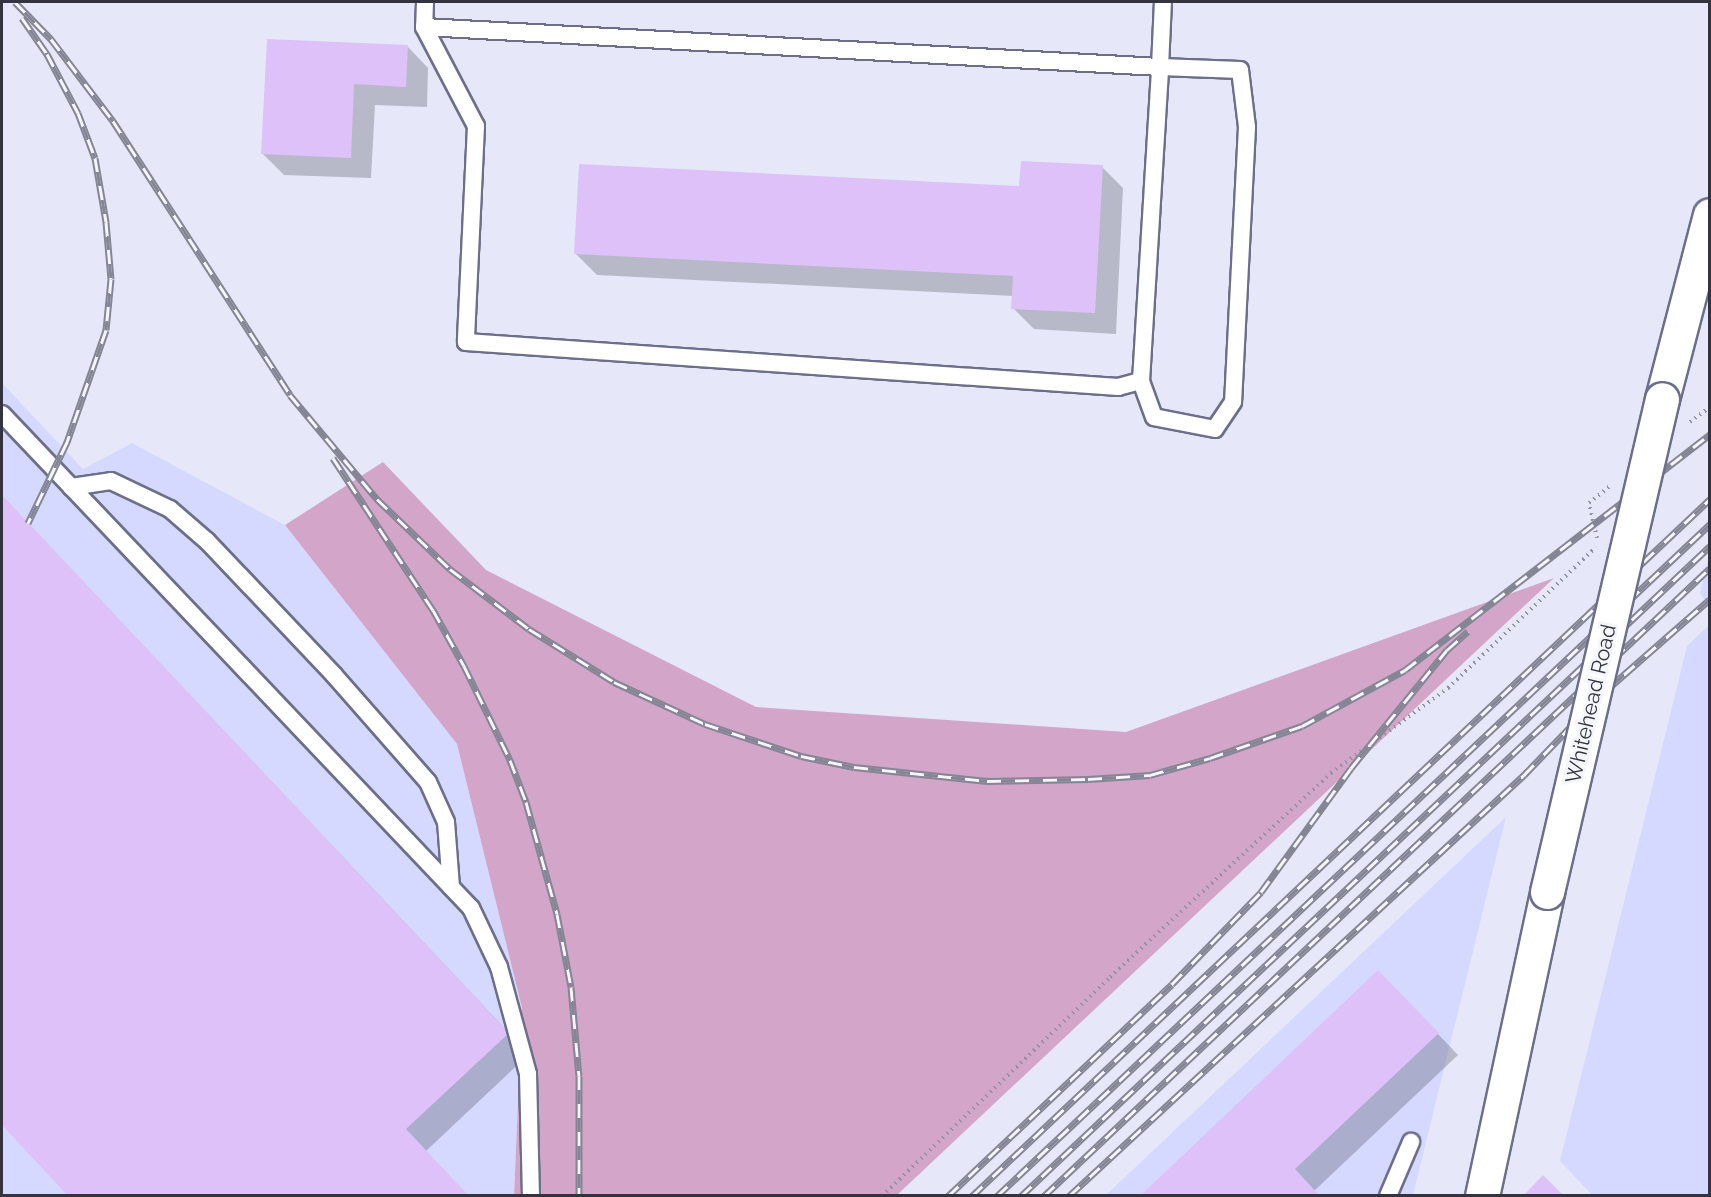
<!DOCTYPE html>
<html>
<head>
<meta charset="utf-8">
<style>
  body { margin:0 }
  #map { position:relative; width:1711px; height:1197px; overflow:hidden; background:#e6e8fa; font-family:Raleway,sans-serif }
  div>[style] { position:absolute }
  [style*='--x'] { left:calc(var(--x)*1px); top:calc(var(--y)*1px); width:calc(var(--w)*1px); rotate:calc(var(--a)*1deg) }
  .built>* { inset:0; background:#d6d9ff }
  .green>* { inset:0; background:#d3a6c9 }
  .shadow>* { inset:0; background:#0003 }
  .building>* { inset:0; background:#ddc1f8 }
  .path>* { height:4px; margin-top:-2px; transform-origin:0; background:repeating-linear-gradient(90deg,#9192a1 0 1.5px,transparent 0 6px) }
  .roads { filter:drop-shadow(2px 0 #6d6f8a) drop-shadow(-2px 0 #6d6f8a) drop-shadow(0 2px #6d6f8a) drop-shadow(0 -2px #6d6f8a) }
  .lane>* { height:16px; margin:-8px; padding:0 8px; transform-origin:8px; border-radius:8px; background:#fff }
  .secondary>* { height:33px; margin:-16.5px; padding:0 16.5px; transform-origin:16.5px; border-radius:16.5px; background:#fff }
  .rail>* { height:7px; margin-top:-3.5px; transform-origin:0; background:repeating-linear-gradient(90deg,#f5f6fc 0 14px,#858695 0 28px); box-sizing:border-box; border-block:2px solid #858695 }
  .bridges { filter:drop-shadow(2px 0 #6d6f8a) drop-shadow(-2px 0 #6d6f8a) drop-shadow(0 2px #6d6f8a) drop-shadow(0 -2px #6d6f8a) }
  .secondary-bridge>* { height:33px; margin:-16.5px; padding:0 16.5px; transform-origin:16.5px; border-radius:16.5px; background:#fff }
  span { translate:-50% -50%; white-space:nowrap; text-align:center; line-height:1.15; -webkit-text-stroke:6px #f5f6fc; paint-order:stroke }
  .street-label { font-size:21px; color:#343440 }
  .frame { position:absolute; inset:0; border:3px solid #343440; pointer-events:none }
</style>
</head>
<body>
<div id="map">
  <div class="built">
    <i style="clip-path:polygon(2px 383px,83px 469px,132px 443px,285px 525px,457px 744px,522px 1008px,514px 1195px,2px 1195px)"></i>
    <i style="clip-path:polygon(1709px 556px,1710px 606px,1709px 606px,1700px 593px)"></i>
    <i style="clip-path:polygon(1709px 625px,1709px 1195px,1592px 1195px,1560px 1161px,1687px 646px)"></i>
    <i style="clip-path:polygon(1506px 817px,1413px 1195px,1106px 1195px)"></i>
  </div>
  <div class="green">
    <i style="clip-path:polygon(383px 462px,486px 570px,756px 707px,1126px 732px,1554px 578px,897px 1195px,514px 1196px,522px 1008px,457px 744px,285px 525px)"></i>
  </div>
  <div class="shadow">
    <i style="clip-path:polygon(268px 40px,407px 46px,428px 68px,427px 107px,375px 105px,371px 178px,284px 175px,263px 154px)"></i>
    <i style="clip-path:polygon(1102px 167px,1123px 188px,1116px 334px,1034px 329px,1013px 308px,1014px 296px,597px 275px,576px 254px,1021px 188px)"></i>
    <i style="clip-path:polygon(2px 496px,529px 1054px,426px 1151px,70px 1196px,2px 1123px)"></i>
    <i style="clip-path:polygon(1399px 993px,1458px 1055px,1314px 1191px,1143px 1196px)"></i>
  </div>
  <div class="building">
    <i style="clip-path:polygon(267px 39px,408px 45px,406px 87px,354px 84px,351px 158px,261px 154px)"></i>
    <i style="clip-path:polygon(1021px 161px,1103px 165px,1095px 313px,1011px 309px,1013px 276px,574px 254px,579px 164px,1019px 186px)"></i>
    <i style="clip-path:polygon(2px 495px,509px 1033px,406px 1129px,469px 1196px,68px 1196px,2px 1125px)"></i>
    <i style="clip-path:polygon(1378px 970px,1439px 1033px,1295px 1169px,1320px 1196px,1140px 1196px)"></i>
    <i style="clip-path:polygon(1543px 1175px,1564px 1196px,1523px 1196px)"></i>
  </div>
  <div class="path">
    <i style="--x:1690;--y:422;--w:25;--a:-37"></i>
    <i style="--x:1597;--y:538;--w:36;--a:-103"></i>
    <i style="--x:1589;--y:503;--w:26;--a:-39"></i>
    <i style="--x:882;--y:1196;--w:316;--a:-43.8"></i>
    <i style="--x:1110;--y:977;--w:301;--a:-42.7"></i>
    <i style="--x:1331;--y:773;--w:145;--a:-36"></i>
    <i style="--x:1448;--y:688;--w:204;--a:-43.6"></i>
  </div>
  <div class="roads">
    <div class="lane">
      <i style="--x:425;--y:2;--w:25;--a:92"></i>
      <i style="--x:424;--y:27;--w:112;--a:62.3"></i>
      <i style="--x:476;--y:126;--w:216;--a:92.7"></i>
      <i style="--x:466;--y:342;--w:654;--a:3.95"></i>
      <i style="--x:1118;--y:387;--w:24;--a:-15"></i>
      <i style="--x:424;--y:27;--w:737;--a:3.11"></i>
      <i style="--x:1160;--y:67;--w:65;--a:-87.4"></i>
      <i style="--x:1160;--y:67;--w:80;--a:2.1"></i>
      <i style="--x:1240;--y:70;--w:57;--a:83"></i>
      <i style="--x:1247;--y:127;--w:275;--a:92.9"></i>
      <i style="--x:1233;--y:402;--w:32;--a:124"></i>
      <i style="--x:1215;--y:429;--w:62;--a:-168.9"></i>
      <i style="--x:1154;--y:417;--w:38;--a:-110"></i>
      <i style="--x:1141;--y:381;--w:315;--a:-86.5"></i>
      <i style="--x:2;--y:414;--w:681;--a:46.49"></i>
      <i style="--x:471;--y:908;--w:65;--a:64.6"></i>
      <i style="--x:499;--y:967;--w:111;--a:74.8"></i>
      <i style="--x:528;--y:1074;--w:122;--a:88.6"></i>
      <i style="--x:71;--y:487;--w:40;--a:-8.5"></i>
      <i style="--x:111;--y:481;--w:65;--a:25.4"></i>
      <i style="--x:170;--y:509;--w:49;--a:40.9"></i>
      <i style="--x:207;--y:541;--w:185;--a:46.5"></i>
      <i style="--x:334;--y:675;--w:142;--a:48.7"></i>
      <i style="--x:428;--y:782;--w:44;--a:65.8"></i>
      <i style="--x:446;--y:822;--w:65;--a:85.6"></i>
      <i style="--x:1388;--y:1196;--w:59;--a:-66.9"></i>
    </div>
    <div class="secondary">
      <i style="--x:1662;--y:399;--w:190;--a:-75.4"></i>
      <i style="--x:1482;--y:1196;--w:311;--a:-77.9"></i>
    </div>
  </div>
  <div class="rail">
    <i style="--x:15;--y:2;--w:52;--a:45.8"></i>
    <i style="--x:51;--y:39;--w:103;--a:52.9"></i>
    <i style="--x:113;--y:121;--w:326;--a:57.1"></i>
    <i style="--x:290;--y:395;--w:136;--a:50.1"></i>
    <i style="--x:377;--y:499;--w:101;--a:43.8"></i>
    <i style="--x:450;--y:569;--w:99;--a:37.2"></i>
    <i style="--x:529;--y:629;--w:100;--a:31.9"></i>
    <i style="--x:614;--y:682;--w:100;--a:24.8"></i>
    <i style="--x:705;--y:724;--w:101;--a:18.4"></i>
    <i style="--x:801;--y:756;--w:54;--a:11.7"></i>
    <i style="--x:854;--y:767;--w:134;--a:6"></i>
    <i style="--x:987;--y:781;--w:101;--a:-1.1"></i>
    <i style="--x:1088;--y:779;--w:62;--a:-3.7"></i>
    <i style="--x:1150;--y:775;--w:62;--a:-15.8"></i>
    <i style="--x:1210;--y:758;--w:97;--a:-19.2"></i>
    <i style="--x:1302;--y:726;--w:117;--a:-28.5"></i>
    <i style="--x:1405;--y:670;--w:386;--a:-37.7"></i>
    <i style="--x:22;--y:18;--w:44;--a:55.2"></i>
    <i style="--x:47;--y:54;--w:67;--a:62.3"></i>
    <i style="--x:78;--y:113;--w:48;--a:69.3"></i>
    <i style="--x:95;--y:158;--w:65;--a:80.2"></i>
    <i style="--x:106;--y:222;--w:57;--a:85"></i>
    <i style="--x:111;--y:279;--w:51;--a:95.6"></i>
    <i style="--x:106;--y:330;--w:119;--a:109.2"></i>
    <i style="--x:67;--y:442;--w:90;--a:115.7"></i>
    <i style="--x:333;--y:458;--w:182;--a:56.7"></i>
    <i style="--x:433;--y:610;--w:64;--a:61"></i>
    <i style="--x:464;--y:666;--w:105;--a:63.9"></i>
    <i style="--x:510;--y:760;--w:45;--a:69.1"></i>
    <i style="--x:526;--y:802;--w:116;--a:74.5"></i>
    <i style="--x:557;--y:914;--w:74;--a:79.1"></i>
    <i style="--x:571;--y:987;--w:89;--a:84.9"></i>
    <i style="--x:579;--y:1076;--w:120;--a:90"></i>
    <i style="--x:948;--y:1196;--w:308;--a:-43.4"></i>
    <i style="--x:1172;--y:984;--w:128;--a:-45.9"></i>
    <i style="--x:1261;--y:892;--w:153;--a:-54"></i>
    <i style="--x:1351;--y:768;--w:152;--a:-50.9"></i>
    <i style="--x:1447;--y:650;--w:28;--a:-42"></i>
    <i style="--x:972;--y:1196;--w:1015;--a:-43.36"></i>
    <i style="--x:997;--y:1196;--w:980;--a:-43.3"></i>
    <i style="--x:1021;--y:1196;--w:947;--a:-43.33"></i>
    <i style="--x:1044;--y:1196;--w:915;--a:-43.32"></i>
    <i style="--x:1069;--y:1196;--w:620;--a:-42.78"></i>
    <i style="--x:1524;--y:775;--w:114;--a:-46.1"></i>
    <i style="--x:1603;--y:693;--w:142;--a:-41.3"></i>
  </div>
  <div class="bridges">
    <div class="secondary-bridge">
      <i style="--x:1547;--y:892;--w:506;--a:-76.87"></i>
    </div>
  </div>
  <div class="street-label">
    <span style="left:1591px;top:704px;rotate:-77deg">Whitehead Road</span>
  </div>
  <div class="frame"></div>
</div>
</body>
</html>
